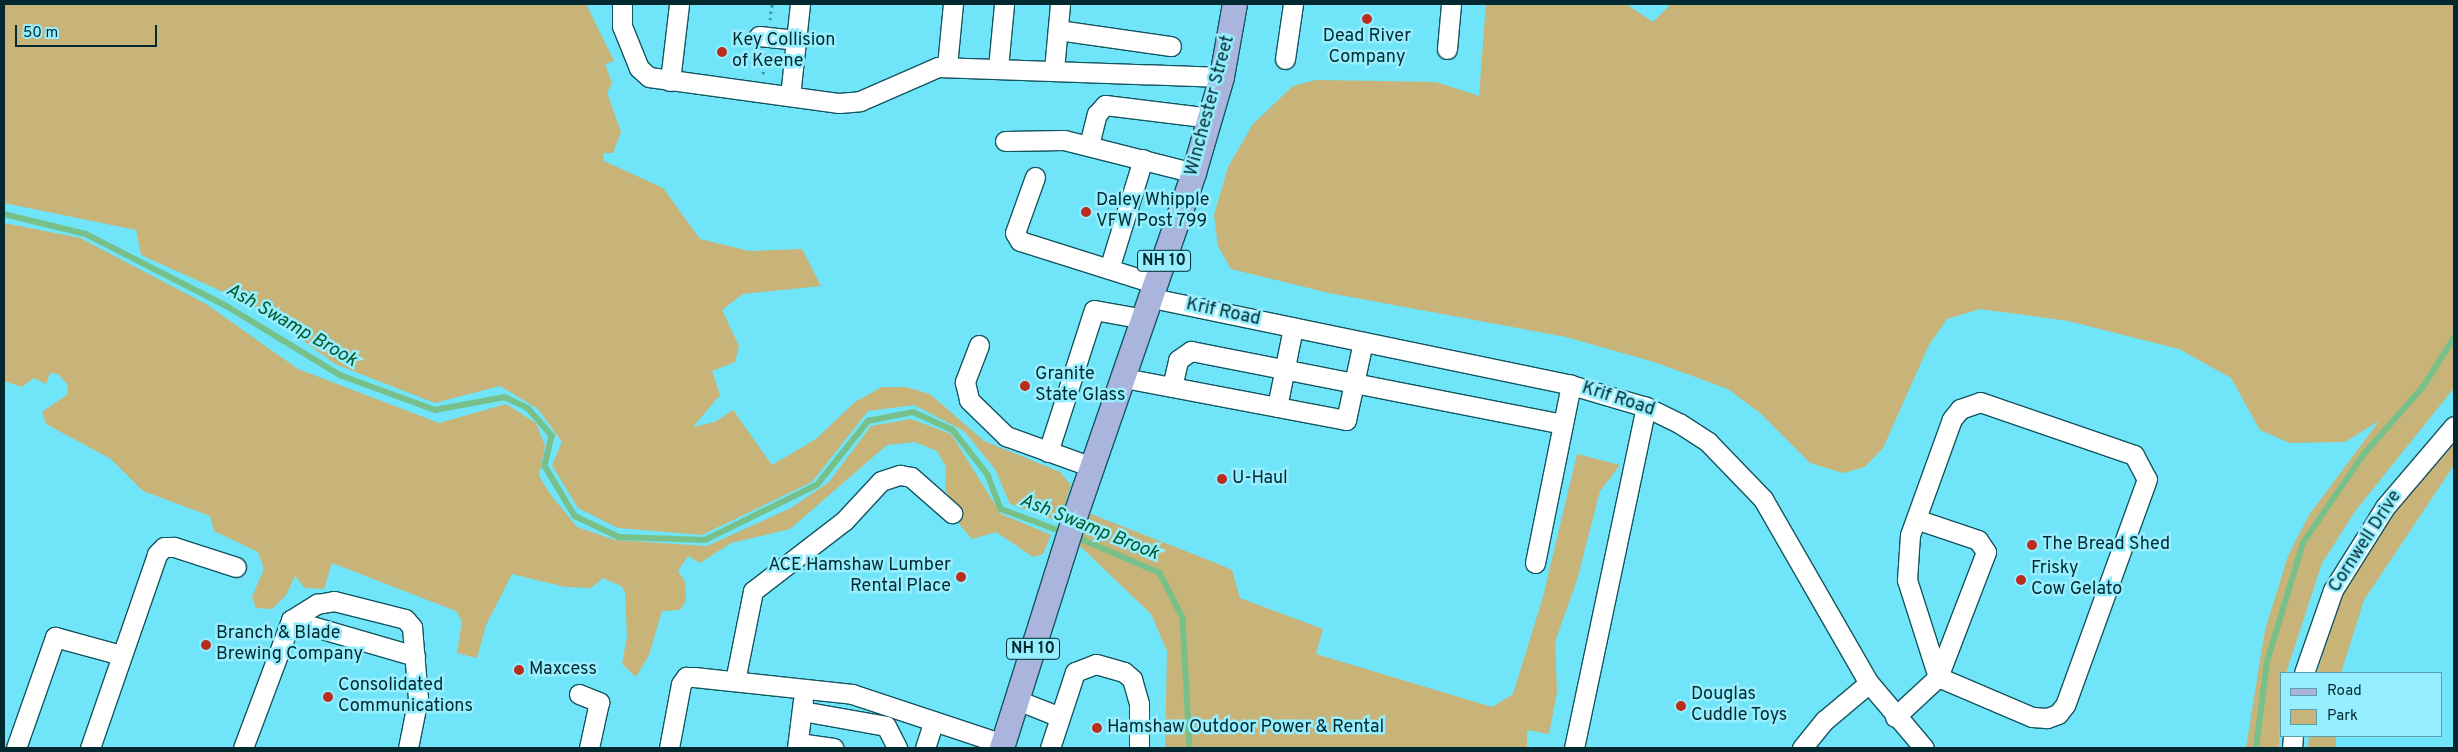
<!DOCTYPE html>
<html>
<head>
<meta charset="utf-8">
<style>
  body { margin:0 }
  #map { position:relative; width:2458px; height:752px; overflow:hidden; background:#70e4f9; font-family:Overpass,sans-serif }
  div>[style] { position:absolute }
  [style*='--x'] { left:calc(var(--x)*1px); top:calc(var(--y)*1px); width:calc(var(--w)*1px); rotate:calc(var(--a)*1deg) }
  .green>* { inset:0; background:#c8b378 }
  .stream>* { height:5.5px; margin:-2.75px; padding:0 2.75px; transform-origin:2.75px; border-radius:2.75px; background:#78c089 }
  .path>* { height:3px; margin-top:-1.5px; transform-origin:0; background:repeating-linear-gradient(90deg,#4398a7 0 2.5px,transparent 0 6.5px) }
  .roads { filter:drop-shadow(1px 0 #135560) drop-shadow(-1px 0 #135560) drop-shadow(0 1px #135560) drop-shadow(0 -1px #135560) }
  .minor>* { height:19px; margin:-9.5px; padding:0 9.5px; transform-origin:9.5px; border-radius:9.5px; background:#fff }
  .major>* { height:24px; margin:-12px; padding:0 12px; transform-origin:12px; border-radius:12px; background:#a9b5dd }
  .dots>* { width:14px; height:14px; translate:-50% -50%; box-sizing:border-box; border:2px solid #96eefe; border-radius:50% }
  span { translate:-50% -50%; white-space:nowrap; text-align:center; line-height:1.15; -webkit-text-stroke:5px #96eefe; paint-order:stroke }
  .shield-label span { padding:1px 4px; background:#96eefe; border:1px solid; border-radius:4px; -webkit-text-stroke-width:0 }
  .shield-label { font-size:16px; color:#01292f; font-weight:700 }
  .poi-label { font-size:18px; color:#01292f }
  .left { translate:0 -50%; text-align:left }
  .right { translate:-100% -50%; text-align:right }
  .street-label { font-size:18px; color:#01292f }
  .water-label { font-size:19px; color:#035a28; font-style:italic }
  .frame { position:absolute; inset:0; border:5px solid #01292f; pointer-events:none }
  .legend { position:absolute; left:2280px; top:672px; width:162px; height:65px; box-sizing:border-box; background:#96eefe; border:1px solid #5a9fab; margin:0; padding:6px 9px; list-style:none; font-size:15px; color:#01292f }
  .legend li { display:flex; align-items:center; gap:10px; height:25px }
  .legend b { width:25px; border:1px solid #5a9fab }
  .scale { position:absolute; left:15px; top:25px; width:142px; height:22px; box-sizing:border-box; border:2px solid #01292f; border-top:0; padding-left:6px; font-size:15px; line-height:18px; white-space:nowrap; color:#01292f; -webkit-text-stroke:4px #96eefe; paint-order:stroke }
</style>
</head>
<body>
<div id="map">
  <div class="green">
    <i style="clip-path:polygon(4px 4px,586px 4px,614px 61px,605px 64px,612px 83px,607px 93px,621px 132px,613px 153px,603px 153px,604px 161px,663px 188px,700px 239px,749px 251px,802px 249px,821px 286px,743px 294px,722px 310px,739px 346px,735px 362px,712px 371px,720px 395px,693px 427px,715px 422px,733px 410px,772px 465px,816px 439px,855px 402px,882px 387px,906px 387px,930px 394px,984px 441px,1060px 472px,1071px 485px,1059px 522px,1010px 504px,995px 469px,964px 431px,914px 405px,868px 411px,812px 482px,702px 535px,618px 528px,578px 508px,552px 465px,562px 442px,538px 409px,500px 386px,435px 403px,335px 364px,259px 308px,141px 255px,136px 230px,4px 203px)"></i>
    <i style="clip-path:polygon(1486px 4px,1626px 4px,1653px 22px,1671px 4px,2454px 4px,2454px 388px,2356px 510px,2322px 563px,2286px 673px,2282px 673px,2279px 748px,2246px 748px,2265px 630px,2288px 556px,2309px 515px,2379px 421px,2345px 442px,2290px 443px,2260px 430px,2231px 378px,2179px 349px,2068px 321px,1980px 309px,1947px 319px,1929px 345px,1883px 448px,1865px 467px,1843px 473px,1810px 463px,1760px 413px,1728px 389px,1654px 362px,1566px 337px,1329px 293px,1231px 269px,1218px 246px,1214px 215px,1228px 167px,1253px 124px,1293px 86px,1316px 80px,1436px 82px,1479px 96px)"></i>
    <i style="clip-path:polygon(4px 223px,80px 238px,206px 304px,298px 369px,439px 423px,506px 404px,536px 423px,545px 446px,539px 476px,550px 494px,577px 527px,615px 540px,707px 546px,791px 508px,829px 482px,871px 426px,911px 419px,951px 434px,1001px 514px,1051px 535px,1043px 554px,1033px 557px,996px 532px,972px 539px,959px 524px,960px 513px,945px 490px,946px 467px,937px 451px,915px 442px,887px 445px,790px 529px,731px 543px,700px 563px,688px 556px,678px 571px,685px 582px,686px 600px,680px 610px,662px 611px,649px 655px,636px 677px,622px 664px,627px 637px,625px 592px,621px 586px,603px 578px,591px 588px,565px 587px,512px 574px,486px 625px,477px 658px,457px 653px,462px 621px,456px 611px,332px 563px,324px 589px,305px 588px,295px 576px,286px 595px,272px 609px,256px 608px,252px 597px,264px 569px,258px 552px,214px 531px,210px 516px,143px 491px,111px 459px,46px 424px,42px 412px,68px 394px,67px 384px,58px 374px,50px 373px,46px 384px,34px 378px,22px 387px,4px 381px)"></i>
    <i style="clip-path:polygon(2454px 433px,2454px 465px,2364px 600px,2341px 673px,2317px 673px,2342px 591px,2391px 513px)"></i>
    <i style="clip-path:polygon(1577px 454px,1620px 465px,1600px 491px,1577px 580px,1555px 642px,1557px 692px,1549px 734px,1527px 730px,1527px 748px,1165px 748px,1167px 651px,1151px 614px,1078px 544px,1086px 512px,1216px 563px,1232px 570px,1240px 598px,1323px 629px,1316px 654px,1492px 707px,1513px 694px,1543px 597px)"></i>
    <i style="clip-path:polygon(2309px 736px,2336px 736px,2336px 748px,2308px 748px)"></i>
  </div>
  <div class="stream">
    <i style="--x:4;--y:214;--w:84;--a:13.7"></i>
    <i style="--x:86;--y:234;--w:156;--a:27.1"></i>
    <i style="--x:225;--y:305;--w:135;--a:31.3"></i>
    <i style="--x:340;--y:375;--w:101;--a:20.2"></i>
    <i style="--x:435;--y:410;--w:71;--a:-10.5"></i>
    <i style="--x:505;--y:397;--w:25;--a:26"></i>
    <i style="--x:528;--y:408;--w:37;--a:49"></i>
    <i style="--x:552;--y:436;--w:31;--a:103"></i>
    <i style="--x:545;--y:466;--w:58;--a:59"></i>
    <i style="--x:575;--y:516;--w:49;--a:25.5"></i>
    <i style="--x:619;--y:537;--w:86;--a:2"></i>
    <i style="--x:705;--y:540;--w:125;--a:-26.2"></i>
    <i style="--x:817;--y:485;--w:82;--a:-51.4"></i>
    <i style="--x:868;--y:421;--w:46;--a:-11.3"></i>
    <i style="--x:913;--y:412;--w:44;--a:24.2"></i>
    <i style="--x:953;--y:430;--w:57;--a:52.1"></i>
    <i style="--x:988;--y:475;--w:36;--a:69"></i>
    <i style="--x:1001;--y:509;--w:69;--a:20.3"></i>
    <i style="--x:1074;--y:536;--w:94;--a:23.3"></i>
    <i style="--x:1160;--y:573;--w:51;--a:62.9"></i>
    <i style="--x:1183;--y:618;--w:130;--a:86.9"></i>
    <i style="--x:2256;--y:748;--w:87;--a:-82.7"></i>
    <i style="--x:2267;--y:662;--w:124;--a:-73.2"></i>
    <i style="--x:2303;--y:543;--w:107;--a:-55.7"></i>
    <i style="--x:2363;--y:455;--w:91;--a:-48.6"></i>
    <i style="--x:2423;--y:387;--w:58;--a:-57.7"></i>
  </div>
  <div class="path">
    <i style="--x:770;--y:20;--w:16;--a:-83"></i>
    <i style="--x:763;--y:74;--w:21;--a:-82"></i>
  </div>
  <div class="roads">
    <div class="minor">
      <i style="--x:622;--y:4;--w:22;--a:90"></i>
      <i style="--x:622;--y:26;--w:45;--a:68"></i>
      <i style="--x:639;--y:68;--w:13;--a:42"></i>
      <i style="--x:649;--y:77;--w:192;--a:7.8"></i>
      <i style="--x:839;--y:103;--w:21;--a:-5"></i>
      <i style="--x:860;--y:101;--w:85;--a:-23.6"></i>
      <i style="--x:938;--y:67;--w:284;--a:2"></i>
      <i style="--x:1058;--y:30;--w:114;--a:8.1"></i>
      <i style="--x:759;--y:36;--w:37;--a:6"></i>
      <i style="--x:1447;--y:49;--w:45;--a:-84.9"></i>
      <i style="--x:1285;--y:59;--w:56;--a:-81.7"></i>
      <i style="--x:947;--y:66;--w:62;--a:-84.5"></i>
      <i style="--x:998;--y:68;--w:64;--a:-84.6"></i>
      <i style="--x:1054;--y:70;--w:66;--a:-84.8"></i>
      <i style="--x:670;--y:81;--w:78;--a:-83.3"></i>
      <i style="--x:790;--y:96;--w:93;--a:-83.8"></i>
      <i style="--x:1005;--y:141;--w:59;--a:-1"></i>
      <i style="--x:1064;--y:140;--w:134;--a:14.2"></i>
      <i style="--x:1089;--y:145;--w:32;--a:-76"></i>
      <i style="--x:1097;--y:114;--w:12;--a:-48"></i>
      <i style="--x:1105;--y:105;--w:107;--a:7"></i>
      <i style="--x:1035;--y:177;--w:59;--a:109.7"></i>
      <i style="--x:1015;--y:233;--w:9;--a:58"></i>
      <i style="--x:1020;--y:241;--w:143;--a:17.5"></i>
      <i style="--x:1109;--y:269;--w:115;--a:-72.8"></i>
      <i style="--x:1152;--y:298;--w:428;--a:11.7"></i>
      <i style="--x:1571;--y:385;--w:78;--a:16.3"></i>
      <i style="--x:1646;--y:407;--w:37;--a:26"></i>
      <i style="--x:1679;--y:423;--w:35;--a:33"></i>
      <i style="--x:1708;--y:442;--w:79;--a:46"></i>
      <i style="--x:1763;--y:499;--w:212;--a:60.1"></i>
      <i style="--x:1869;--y:683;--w:85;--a:49.8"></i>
      <i style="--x:979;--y:345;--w:40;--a:111"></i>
      <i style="--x:965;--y:382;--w:18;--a:77"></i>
      <i style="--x:969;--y:400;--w:52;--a:44.2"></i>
      <i style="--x:1006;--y:436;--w:91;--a:19.8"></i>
      <i style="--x:1124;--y:378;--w:226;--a:10.7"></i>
      <i style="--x:1346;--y:420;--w:80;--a:-77.7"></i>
      <i style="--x:1172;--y:387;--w:28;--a:-77"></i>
      <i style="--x:1178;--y:360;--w:16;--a:-35"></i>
      <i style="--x:1191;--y:351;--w:379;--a:11.1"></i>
      <i style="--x:1980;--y:402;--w:163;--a:19"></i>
      <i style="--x:2134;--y:455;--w:27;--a:62"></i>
      <i style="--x:2147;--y:479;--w:240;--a:109.9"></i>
      <i style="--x:2065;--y:705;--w:11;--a:128"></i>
      <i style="--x:2058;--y:714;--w:12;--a:160"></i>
      <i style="--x:2047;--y:718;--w:15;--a:-176"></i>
      <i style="--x:2032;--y:717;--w:102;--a:-156.9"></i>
      <i style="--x:1938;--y:677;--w:102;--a:-107.7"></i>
      <i style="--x:1907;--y:580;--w:45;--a:-86.2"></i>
      <i style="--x:1910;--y:535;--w:123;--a:-70.1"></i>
      <i style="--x:1952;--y:419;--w:13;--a:-51"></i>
      <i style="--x:1960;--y:409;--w:21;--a:-19"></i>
      <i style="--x:1277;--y:407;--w:81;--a:-78.6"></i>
      <i style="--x:1048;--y:452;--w:149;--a:-72.1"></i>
      <i style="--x:1094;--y:310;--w:52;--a:10"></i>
      <i style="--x:1535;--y:563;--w:182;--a:-78.6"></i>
      <i style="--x:291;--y:620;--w:129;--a:16.2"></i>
      <i style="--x:2304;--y:673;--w:88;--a:-70.7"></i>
      <i style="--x:2333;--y:590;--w:98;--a:-57.9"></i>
      <i style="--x:2385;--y:507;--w:106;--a:-49.6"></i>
      <i style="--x:735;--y:681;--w:92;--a:-78.7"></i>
      <i style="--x:753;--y:591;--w:115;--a:-37.6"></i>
      <i style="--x:844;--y:521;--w:54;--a:-47.2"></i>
      <i style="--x:881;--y:481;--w:20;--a:-18"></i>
      <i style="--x:900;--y:475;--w:11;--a:10"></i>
      <i style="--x:911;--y:477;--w:55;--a:41.3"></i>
      <i style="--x:579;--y:694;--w:22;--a:22"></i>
      <i style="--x:599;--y:702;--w:47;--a:102.3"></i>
      <i style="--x:1017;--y:700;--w:46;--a:21.6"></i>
      <i style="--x:802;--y:711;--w:85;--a:10.1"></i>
      <i style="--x:886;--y:726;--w:25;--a:63"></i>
      <i style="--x:1895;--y:717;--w:59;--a:-42.9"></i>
      <i style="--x:1938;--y:677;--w:134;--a:-69"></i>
      <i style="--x:1986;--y:552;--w:14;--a:-124"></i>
      <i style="--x:1978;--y:540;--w:65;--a:-161.3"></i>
      <i style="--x:798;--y:743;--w:36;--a:8"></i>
      <i style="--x:16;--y:748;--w:118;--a:-70.6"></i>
      <i style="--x:55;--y:637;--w:68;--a:15.3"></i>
      <i style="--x:90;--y:748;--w:205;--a:-70.9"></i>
      <i style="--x:157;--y:554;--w:10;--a:-45"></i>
      <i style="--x:164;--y:547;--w:10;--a:0"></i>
      <i style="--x:174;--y:547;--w:65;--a:17.9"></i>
      <i style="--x:243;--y:748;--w:137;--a:-69.4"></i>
      <i style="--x:291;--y:620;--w:31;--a:-32"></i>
      <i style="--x:317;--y:604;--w:17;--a:-10"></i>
      <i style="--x:334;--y:601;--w:73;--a:14.2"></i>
      <i style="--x:405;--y:619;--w:11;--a:49"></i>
      <i style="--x:412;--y:627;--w:71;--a:85.2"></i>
      <i style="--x:418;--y:698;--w:51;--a:101.3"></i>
      <i style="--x:669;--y:748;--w:65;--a:-79.4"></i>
      <i style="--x:681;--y:684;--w:9;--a:-54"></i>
      <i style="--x:686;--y:677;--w:8;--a:0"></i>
      <i style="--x:694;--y:677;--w:159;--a:6.1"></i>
      <i style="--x:852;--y:694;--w:159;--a:18.3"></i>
      <i style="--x:797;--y:748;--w:48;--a:-82.9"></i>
      <i style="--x:925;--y:748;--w:28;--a:-72"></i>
      <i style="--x:1050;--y:748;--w:80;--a:-71.8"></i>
      <i style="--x:1075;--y:672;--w:22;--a:-21"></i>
      <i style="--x:1096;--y:664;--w:29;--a:16"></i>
      <i style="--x:1124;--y:672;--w:11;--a:41"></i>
      <i style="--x:1132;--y:679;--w:26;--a:74"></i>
      <i style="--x:1139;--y:704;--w:44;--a:90"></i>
      <i style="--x:1574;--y:748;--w:349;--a:-78.1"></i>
      <i style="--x:1802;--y:748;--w:36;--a:-51"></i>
      <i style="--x:1825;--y:720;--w:57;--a:-40.1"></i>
      <i style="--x:2292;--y:748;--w:12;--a:-85"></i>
    </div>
    <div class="major">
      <i style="--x:1002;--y:748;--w:245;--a:-72.5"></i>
      <i style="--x:1076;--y:514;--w:361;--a:-70.9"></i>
      <i style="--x:1194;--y:173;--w:100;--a:-73.7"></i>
      <i style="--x:1222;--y:77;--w:74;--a:-79.9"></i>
    </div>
  </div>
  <div class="dots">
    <i style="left:1367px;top:19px;background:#ba2d1c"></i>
    <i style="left:722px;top:52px;background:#ba2d1c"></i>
    <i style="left:1086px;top:212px;background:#ba2d1c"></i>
    <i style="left:1025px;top:386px;background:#ba2d1c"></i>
    <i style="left:1222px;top:479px;background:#ba2d1c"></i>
    <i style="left:2032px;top:545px;background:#ba2d1c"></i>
    <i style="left:961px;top:577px;background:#ba2d1c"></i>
    <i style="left:2021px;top:580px;background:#ba2d1c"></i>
    <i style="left:206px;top:645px;background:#ba2d1c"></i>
    <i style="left:519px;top:670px;background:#ba2d1c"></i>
    <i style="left:328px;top:697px;background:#ba2d1c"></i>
    <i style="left:1681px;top:706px;background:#ba2d1c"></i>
    <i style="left:1097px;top:728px;background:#ba2d1c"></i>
  </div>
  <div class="shield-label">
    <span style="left:1164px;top:261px">NH 10</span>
    <span style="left:1033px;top:649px">NH 10</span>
  </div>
  <div class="poi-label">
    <span style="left:1367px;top:48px">Dead River<br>Company</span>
    <span class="left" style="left:732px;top:52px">Key Collision<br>of Keene</span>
    <span class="left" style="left:1096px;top:212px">Daley Whipple<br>VFW Post 799</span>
    <span class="left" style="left:1035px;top:386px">Granite<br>State Glass</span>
    <span class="left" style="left:1232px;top:479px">U-Haul</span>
    <span class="left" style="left:2042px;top:545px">The Bread Shed</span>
    <span class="right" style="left:951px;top:577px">ACE Hamshaw Lumber<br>Rental Place</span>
    <span class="left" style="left:2031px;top:580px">Frisky<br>Cow Gelato</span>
    <span class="left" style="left:216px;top:645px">Branch &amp; Blade<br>Brewing Company</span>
    <span class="left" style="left:529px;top:670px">Maxcess</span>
    <span class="left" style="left:338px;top:697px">Consolidated<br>Communications</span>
    <span class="left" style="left:1691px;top:706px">Douglas<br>Cuddle Toys</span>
    <span class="left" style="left:1107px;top:728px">Hamshaw Outdoor Power &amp; Rental</span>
  </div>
  <div class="street-label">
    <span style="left:1211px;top:106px;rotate:-75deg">Winchester Street</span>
    <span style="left:1223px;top:313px;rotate:12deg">Krif Road</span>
    <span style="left:1618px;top:400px;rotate:18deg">Krif Road</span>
    <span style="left:2366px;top:542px;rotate:-57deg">Cornwell Drive</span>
  </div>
  <div class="water-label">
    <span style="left:291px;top:326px;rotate:30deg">Ash Swamp Brook</span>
    <span style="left:1089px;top:528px;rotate:22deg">Ash Swamp Brook</span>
  </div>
  <div class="frame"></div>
  <ul class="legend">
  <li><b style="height:6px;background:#a9b5dd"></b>Road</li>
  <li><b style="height:14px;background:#c8b378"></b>Park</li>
  </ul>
  <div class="scale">50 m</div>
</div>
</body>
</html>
